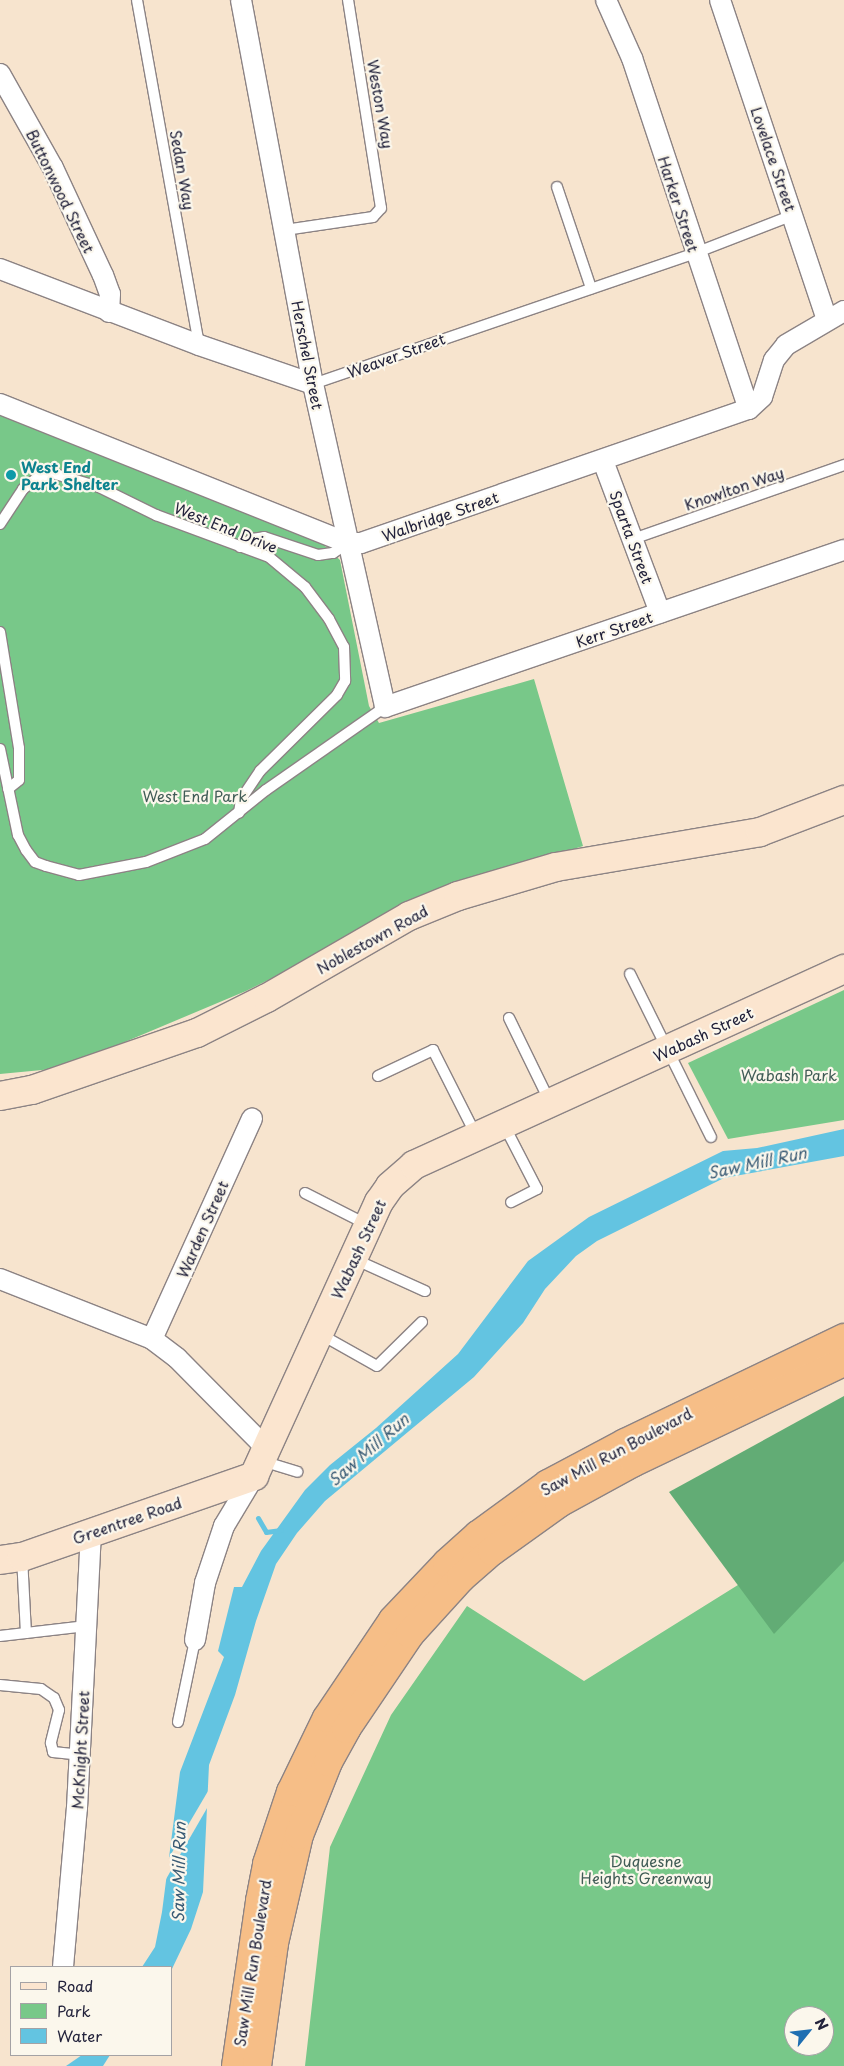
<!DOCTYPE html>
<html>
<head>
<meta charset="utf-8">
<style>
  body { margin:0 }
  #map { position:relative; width:844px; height:2066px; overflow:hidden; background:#f7e4ce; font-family:"Playpen Sans",sans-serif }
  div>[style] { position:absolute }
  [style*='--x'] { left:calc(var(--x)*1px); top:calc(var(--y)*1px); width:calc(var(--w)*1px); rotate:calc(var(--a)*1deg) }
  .green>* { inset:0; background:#78c889 }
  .forest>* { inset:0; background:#62ac75 }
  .water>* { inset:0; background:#63c4e1 }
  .pier>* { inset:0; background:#f7e4ce }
  .stream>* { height:5px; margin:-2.5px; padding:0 2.5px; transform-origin:2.5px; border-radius:2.5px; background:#63c4e1 }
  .roads { filter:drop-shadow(1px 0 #8c8384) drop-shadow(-1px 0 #8c8384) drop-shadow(0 1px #8c8384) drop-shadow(0 -1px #8c8384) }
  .lane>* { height:10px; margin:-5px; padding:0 5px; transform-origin:5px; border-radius:5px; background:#fff }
  .street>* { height:20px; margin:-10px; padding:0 10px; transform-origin:10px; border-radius:10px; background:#fff }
  .secondary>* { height:28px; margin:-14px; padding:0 14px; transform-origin:14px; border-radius:14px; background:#fbe5cf }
  .highway>* { height:28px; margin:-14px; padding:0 14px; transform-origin:14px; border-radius:14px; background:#f6be87 }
  .dots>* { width:14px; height:14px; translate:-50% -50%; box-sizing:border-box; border:2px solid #fbf7ec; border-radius:50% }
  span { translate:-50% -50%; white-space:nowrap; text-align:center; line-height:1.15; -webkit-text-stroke:4.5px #fbf7ec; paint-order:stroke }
  .street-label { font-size:15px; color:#22223b }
  .culture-label { font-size:15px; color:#0d838f; font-weight:700 }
  .left { translate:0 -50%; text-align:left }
  .park-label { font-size:15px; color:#405c56 }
  .water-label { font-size:16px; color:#395b75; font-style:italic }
  .legend { position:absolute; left:10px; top:1966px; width:162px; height:90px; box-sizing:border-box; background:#fbf7ec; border:1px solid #a4a2a5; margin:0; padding:6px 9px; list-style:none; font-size:15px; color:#22223b }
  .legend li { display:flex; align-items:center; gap:10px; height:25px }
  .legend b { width:25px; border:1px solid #a4a2a5 }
  .north { position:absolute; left:784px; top:2006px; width:50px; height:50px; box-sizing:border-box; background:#fbf7ec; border:1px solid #a4a2a5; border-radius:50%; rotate:61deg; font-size:14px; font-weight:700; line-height:20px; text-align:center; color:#22223b }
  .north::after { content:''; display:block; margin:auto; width:18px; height:22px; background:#1f6fb2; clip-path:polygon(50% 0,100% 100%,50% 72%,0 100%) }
</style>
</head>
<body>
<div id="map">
  <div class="green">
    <i style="clip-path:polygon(0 415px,324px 545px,340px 560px,369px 706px,379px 723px,534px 679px,583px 846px,458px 887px,246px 991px,63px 1068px,0 1074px)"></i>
    <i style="clip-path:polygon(844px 990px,844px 1120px,728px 1139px,688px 1063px)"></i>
    <i style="clip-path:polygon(evenodd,844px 1519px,844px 2066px,305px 2066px,330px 1847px,391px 1715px,467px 1606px,584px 1681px,844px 1519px,794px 2016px,824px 2016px,824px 2046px,794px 2046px,794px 2016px)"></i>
  </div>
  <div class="forest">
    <i style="clip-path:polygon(844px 1396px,844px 1561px,774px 1634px,669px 1492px)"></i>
  </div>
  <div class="water">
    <i style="clip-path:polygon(844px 1129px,844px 1156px,724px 1178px,597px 1241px,576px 1256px,545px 1289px,523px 1323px,474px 1377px,325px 1501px,297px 1533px,276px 1564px,256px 1621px,235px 1695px,209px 1765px,203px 1892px,191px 1929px,171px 1971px,171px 1967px,142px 1967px,155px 1947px,162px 1912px,180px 1772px,224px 1657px,218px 1651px,234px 1587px,242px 1587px,261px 1551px,305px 1490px,330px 1465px,376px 1428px,458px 1354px,528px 1261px,589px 1217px,723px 1151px,757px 1148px)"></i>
    <i style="clip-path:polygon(82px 2055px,110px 2055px,103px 2066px,66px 2066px)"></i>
  </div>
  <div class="pier">
    <i style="clip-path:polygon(211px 1786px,210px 1803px,162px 1886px,164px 1866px)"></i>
  </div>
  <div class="stream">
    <i style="--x:258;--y:1518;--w:16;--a:60"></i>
    <i style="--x:266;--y:1532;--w:15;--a:-8"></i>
  </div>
  <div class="roads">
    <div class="lane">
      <i style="--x:137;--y:0;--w:351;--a:79.8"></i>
      <i style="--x:557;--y:187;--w:107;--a:71.4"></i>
      <i style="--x:285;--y:230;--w:89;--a:-8.4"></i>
      <i style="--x:373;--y:217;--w:12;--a:-48"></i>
      <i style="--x:381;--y:208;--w:211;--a:-99"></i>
      <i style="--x:313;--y:384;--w:404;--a:-18.9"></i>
      <i style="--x:695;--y:253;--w:105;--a:-21.2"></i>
      <i style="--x:0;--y:524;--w:42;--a:-56.7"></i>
      <i style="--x:23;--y:489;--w:18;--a:-38"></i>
      <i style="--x:37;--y:478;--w:16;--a:-18"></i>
      <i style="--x:52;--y:473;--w:49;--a:16.6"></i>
      <i style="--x:99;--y:487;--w:64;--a:26.2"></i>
      <i style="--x:156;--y:515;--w:121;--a:20.4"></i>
      <i style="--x:269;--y:557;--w:47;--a:39.8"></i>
      <i style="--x:305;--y:587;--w:40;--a:53"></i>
      <i style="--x:329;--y:619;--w:32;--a:62"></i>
      <i style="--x:344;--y:647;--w:34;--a:88"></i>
      <i style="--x:345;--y:681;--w:16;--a:120"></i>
      <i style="--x:337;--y:695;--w:108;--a:135.4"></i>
      <i style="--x:260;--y:771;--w:34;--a:124"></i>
      <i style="--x:241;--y:799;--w:14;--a:98"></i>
      <i style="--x:633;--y:539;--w:224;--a:-19.3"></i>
      <i style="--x:240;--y:547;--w:14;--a:-34"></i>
      <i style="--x:252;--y:539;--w:12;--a:-9"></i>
      <i style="--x:264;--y:537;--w:57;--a:18.4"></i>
      <i style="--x:318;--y:555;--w:15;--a:-8"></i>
      <i style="--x:333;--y:553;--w:18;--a:-34"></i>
      <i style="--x:0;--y:632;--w:118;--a:80.7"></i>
      <i style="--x:19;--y:748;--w:32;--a:90"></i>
      <i style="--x:19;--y:780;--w:14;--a:141"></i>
      <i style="--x:0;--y:749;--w:88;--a:78.2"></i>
      <i style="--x:18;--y:835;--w:17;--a:62"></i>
      <i style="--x:26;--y:850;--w:15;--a:53"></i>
      <i style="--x:35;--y:862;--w:12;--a:20"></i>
      <i style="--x:46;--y:866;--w:34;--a:15"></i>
      <i style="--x:79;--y:875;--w:68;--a:-11"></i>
      <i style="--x:146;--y:862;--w:63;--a:-21.3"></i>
      <i style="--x:205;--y:839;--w:78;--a:-38.8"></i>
      <i style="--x:266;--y:790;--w:145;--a:-34.9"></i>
      <i style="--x:630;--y:974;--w:182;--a:63.6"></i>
      <i style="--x:509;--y:1018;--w:93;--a:64"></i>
      <i style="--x:378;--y:1076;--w:61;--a:-25.3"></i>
      <i style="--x:433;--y:1050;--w:95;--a:63.2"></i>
      <i style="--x:504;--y:1125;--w:72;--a:62.7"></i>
      <i style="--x:537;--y:1189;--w:29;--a:153"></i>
      <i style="--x:305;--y:1193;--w:71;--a:26.9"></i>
      <i style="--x:354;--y:1259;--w:78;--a:24.3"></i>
      <i style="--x:320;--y:1334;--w:65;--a:29.3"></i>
      <i style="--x:377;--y:1366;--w:63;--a:-44.4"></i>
      <i style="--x:262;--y:1461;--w:37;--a:17"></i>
      <i style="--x:22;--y:1557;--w:76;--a:87"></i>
      <i style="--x:0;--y:1636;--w:87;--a:-6.6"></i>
      <i style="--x:0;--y:1685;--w:41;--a:5.6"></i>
      <i style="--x:41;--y:1689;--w:16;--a:35"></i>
      <i style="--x:54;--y:1698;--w:13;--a:67"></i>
      <i style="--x:59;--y:1710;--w:34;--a:104"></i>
      <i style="--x:51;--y:1743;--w:9;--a:77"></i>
      <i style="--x:53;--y:1752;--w:27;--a:6"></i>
      <i style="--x:178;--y:1722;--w:84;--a:-78.3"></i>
    </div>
    <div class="street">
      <i style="--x:241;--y:0;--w:391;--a:79.4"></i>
      <i style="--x:313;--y:384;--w:331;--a:77.4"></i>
      <i style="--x:385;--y:707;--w:485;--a:-18.9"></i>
      <i style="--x:606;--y:0;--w:64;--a:65.9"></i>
      <i style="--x:632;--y:58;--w:370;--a:71.6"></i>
      <i style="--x:720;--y:0;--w:336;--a:71.5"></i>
      <i style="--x:0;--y:74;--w:108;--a:60.6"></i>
      <i style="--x:53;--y:168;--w:118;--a:65"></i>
      <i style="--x:103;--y:275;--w:20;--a:70"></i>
      <i style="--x:110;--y:294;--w:18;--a:93"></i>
      <i style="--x:0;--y:269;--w:213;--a:20.9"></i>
      <i style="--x:199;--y:345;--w:120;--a:18.9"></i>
      <i style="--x:0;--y:404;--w:375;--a:21.8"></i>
      <i style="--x:348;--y:543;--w:13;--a:0"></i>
      <i style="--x:361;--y:543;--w:410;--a:-19.1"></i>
      <i style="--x:749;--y:409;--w:18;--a:-43"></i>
      <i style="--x:762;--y:397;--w:39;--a:-72"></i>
      <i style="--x:774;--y:360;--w:19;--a:-51"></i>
      <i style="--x:786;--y:345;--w:67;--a:-30.4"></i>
      <i style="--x:603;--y:461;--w:162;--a:69.4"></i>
      <i style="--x:0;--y:1279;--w:163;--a:21.5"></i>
      <i style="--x:152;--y:1339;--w:31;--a:37"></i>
      <i style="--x:177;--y:1358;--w:128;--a:45.3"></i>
      <i style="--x:152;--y:1339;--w:242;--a:-65.6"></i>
      <i style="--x:195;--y:1640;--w:58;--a:-80"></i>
      <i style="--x:205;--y:1583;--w:60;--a:-71.6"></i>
      <i style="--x:224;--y:1526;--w:58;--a:-59"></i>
      <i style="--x:63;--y:1967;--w:160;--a:-85"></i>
      <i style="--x:77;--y:1808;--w:275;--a:-87.1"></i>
    </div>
    <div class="secondary">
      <i style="--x:0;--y:1096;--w:33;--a:-11"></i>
      <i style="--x:32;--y:1090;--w:175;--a:-19.1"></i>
      <i style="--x:197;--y:1033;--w:78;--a:-26.6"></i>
      <i style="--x:267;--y:998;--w:164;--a:-30"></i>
      <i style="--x:409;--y:916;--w:53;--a:-22.2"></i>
      <i style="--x:458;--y:896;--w:102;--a:-16.5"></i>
      <i style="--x:556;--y:867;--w:207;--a:-9.7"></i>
      <i style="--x:760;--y:832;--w:90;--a:-20.9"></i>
      <i style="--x:0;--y:1560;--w:22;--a:-8"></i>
      <i style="--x:22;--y:1557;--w:246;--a:-19.2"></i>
      <i style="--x:254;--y:1476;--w:301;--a:-65.5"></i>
      <i style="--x:379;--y:1202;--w:19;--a:-55"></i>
      <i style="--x:390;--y:1186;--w:32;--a:-41"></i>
      <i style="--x:414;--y:1165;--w:473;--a:-24.5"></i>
    </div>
    <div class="highway">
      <i style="--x:236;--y:2066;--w:167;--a:-81.7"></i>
      <i style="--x:260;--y:1901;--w:38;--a:-79"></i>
      <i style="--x:267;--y:1864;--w:76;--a:-71.6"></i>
      <i style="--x:291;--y:1792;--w:82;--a:-64.1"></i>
      <i style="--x:327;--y:1718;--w:118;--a:-56"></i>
      <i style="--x:393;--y:1620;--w:79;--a:-46.5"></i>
      <i style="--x:447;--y:1563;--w:42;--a:-42.1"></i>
      <i style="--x:478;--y:1535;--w:87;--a:-36.1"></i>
      <i style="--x:548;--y:1484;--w:87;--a:-28"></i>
      <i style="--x:625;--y:1443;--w:243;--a:-25.6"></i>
      <i style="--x:257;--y:2066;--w:124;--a:-82.1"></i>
      <i style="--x:274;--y:1943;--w:111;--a:-77"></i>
      <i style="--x:299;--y:1835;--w:79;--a:-68.3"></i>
      <i style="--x:328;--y:1762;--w:38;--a:-61"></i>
      <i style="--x:346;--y:1729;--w:115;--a:-56"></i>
      <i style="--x:410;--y:1634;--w:76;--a:-47.7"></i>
      <i style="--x:461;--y:1578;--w:41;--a:-41.1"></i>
      <i style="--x:492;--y:1551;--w:82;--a:-35.6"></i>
      <i style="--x:559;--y:1503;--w:85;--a:-28.7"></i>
      <i style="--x:634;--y:1462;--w:233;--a:-25.5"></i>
    </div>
  </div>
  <div class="dots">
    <i style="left:11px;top:475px;background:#0f9aa8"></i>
  </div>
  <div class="street-label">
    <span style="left:381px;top:104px;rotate:80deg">Weston Way</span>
    <span style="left:774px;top:159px;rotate:71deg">Lovelace Street</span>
    <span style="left:183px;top:170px;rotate:80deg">Sedan Way</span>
    <span style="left:61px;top:191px;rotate:64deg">Buttonwood Street</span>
    <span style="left:679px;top:204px;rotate:72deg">Harker Street</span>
    <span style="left:308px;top:355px;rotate:79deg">Herschel Street</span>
    <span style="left:396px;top:355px;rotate:-20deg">Weaver Street</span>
    <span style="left:734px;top:488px;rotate:-19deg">Knowlton Way</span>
    <span style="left:440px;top:516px;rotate:-19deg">Walbridge Street</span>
    <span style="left:226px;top:527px;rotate:22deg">West End Drive</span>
    <span style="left:632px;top:537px;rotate:70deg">Sparta Street</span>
    <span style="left:614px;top:629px;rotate:-19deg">Kerr Street</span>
    <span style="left:372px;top:939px;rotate:-29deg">Noblestown Road</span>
    <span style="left:703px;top:1034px;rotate:-25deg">Wabash Street</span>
    <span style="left:202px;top:1229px;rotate:-66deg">Warden Street</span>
    <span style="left:358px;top:1249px;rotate:-65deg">Wabash Street</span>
    <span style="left:616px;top:1451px;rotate:-28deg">Saw Mill Run Boulevard</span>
    <span style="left:127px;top:1520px;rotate:-19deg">Greentree Road</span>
    <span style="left:80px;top:1750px;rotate:-87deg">McKnight Street</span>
    <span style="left:252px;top:1963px;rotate:-81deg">Saw Mill Run Boulevard</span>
  </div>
  <div class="culture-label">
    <span class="left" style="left:21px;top:475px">West End<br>Park Shelter</span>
  </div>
  <div class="park-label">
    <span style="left:195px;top:796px">West End Park</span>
    <span style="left:789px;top:1075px">Wabash Park</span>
    <span style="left:646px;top:1869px">Duquesne<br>Heights Greenway</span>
  </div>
  <div class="water-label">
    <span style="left:757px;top:1162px;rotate:-12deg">Saw Mill Run</span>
    <span style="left:368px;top:1449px;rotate:-41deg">Saw Mill Run</span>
    <span style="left:178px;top:1872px;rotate:-89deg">Saw Mill Run</span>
  </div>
  <ul class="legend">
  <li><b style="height:6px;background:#fbe5cf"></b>Road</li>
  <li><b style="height:14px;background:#78c889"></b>Park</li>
  <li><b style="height:14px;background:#63c4e1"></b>Water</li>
  </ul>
  <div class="north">N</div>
</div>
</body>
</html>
